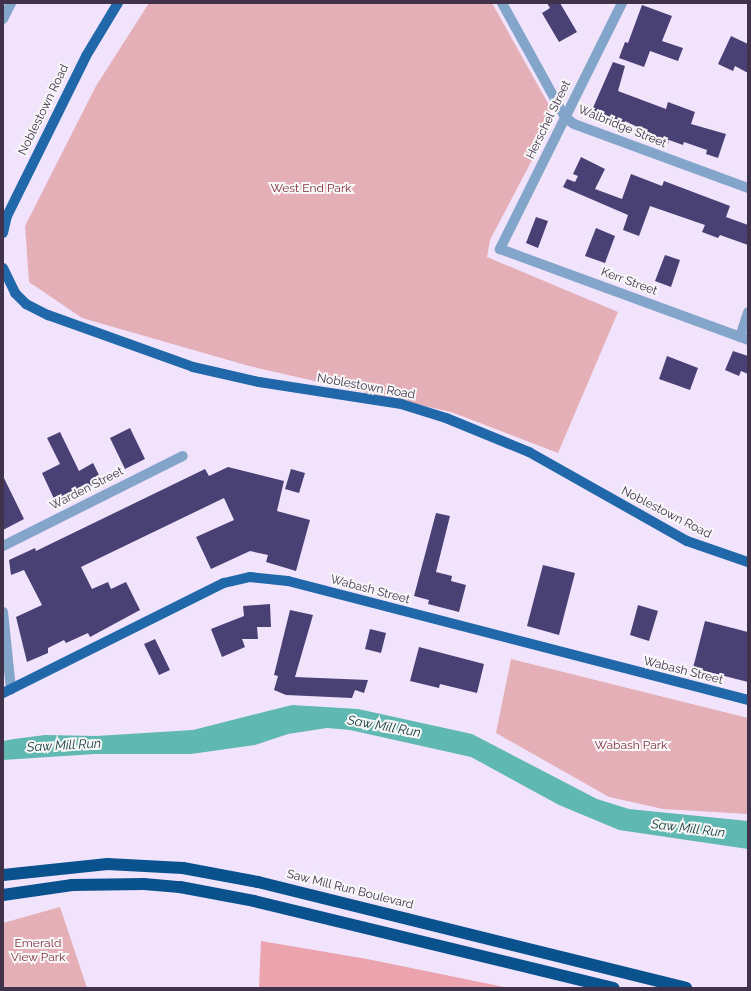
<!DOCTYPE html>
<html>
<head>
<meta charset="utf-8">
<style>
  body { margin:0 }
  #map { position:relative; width:751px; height:991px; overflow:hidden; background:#f2e3fd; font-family:Raleway,sans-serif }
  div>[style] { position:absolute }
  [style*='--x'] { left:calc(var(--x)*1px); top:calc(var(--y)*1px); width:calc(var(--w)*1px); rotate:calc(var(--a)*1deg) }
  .green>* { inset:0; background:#e4afb6 }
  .forest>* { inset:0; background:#eba3ad }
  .water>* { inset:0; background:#5fb8b2 }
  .building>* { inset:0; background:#494074 }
  .minor>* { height:10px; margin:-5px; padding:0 5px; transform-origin:5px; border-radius:5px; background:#82a5c9 }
  .major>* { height:10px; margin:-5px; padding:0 5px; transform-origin:5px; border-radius:5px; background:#2068a9 }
  .highway>* { height:12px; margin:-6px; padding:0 6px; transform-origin:6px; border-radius:6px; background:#09528d }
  span { translate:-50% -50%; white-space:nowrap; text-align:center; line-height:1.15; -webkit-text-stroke:4px #f7f7f7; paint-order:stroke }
  .street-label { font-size:12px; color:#41324c }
  .park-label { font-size:12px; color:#822e41 }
  .water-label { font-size:13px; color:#17413e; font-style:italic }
  .frame { position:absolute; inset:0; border:4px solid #41324c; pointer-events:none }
</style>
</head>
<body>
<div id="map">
  <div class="green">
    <i style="clip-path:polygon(149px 3px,492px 3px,549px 105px,551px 124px,490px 240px,487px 257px,618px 312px,558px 453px,451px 412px,249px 366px,82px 318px,29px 282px,25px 226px,96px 86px)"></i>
    <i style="clip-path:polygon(511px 659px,748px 718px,748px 814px,663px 809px,609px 797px,496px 733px)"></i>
    <i style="clip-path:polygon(60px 907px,87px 988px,3px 988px,3px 923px)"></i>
  </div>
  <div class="forest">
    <i style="clip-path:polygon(261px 941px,367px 959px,509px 988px,259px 988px)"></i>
  </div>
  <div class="water">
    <i style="clip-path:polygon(292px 705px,358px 709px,472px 734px,597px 799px,629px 809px,748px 821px,748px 849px,619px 830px,559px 805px,471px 757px,350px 730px,327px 728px,288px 734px,255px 745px,191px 754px,95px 754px,3px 760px,3px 741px,14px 739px,45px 735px,96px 736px,193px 730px)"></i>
  </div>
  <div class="building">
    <i style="clip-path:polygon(547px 3px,560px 3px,577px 32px,559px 42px,542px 13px,550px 8px)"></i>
    <i style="clip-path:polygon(642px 5px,672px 16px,662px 41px,683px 48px,678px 61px,650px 51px,644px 67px,619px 58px,625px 42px,628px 43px)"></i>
    <i style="clip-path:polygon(731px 36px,748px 44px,748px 73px,735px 66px,733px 71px,718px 64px)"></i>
    <i style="clip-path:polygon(613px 62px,625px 66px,618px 91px,666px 109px,668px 102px,695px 112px,691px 124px,726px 134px,718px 158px,706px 154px,707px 150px,684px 142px,683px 145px,669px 140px,668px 144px,655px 139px,656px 136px,625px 121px,623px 126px,592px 110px)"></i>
    <i style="clip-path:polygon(581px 157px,605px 169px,595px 189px,622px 199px,631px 174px,662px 186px,664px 181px,730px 206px,726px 217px,748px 225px,748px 245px,720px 235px,718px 238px,702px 232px,705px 225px,650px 206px,639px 236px,623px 230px,628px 215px,563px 187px,567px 179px,575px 182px,578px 176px,573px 174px)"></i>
    <i style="clip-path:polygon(536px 217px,548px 221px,538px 248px,526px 243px)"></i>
    <i style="clip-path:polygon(596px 228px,615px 236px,605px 263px,585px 256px)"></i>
    <i style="clip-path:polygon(665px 255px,680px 260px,671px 287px,655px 281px)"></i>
    <i style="clip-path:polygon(733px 351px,748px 356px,748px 374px,741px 371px,739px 376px,725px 370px)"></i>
    <i style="clip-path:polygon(667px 356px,698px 368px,690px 390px,659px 379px)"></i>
    <i style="clip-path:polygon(130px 428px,145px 459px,125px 469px,110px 438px)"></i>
    <i style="clip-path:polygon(60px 432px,79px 471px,93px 463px,102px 481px,56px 503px,42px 473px,60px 464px,47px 438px)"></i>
    <i style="clip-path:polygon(228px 467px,284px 481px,277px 511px,310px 520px,296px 571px,266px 562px,268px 555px,250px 551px,211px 569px,196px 537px,234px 520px,224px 498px,81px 567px,92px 589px,108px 582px,111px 589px,126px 582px,140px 610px,90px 637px,88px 633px,66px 643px,64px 640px,48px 648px,48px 653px,27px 662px,16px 617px,42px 605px,24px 570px,11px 575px,9px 560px,35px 548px,36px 551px,205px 469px,209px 476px)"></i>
    <i style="clip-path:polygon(291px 469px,305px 473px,299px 493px,285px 489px)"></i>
    <i style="clip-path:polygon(3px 476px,24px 519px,3px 530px)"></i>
    <i style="clip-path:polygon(436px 513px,450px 516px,436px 572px,452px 576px,451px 581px,466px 585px,459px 612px,428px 604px,429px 600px,414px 596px)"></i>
    <i style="clip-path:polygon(543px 565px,575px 573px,559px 635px,527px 626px)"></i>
    <i style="clip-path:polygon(270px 604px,271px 627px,257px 627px,258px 639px,242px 639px,245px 647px,222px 657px,211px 629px,244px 616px,243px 606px)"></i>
    <i style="clip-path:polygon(638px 605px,658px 611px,649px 641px,630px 635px)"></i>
    <i style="clip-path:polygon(290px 610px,313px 615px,295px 677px,368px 680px,364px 693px,355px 690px,352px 698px,286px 695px,274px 690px,278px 676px,274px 675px)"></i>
    <i style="clip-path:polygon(705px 621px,748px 632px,748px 682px,693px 668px)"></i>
    <i style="clip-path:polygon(370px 629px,386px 633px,381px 653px,365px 649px)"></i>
    <i style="clip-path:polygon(155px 639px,170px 670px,159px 675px,144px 644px)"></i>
    <i style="clip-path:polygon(419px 647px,484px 664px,477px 693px,440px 684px,439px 688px,410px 681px)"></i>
  </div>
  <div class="minor">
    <i style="--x:502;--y:3;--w:130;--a:61.1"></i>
    <i style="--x:565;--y:117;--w:11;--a:38"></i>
    <i style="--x:574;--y:124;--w:185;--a:20.2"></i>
    <i style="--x:622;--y:3;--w:275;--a:116.4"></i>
    <i style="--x:500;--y:249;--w:264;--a:20.1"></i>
    <i style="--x:3;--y:19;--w:18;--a:-63"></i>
    <i style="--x:740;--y:337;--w:26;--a:-72"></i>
    <i style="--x:3;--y:546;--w:201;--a:-26.6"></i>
    <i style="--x:3;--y:612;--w:78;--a:84.1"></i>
  </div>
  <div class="major">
    <i style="--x:3;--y:233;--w:17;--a:-77"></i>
    <i style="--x:7;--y:216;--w:178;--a:-63.7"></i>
    <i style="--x:86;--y:56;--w:62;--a:-58.9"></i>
    <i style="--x:3;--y:268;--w:28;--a:64"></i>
    <i style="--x:15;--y:293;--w:16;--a:45"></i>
    <i style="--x:26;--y:304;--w:25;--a:27"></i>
    <i style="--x:48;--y:315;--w:154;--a:19.7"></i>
    <i style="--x:193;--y:367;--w:68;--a:12.8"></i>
    <i style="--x:259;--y:382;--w:144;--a:8.8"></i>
    <i style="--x:401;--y:404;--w:47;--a:17.3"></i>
    <i style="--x:446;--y:418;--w:90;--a:22.3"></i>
    <i style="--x:529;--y:452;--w:181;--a:29.4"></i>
    <i style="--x:687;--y:541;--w:65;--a:19"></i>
    <i style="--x:3;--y:693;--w:247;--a:-26.5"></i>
    <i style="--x:224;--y:583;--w:27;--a:-13"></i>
    <i style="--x:250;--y:577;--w:38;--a:6"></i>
    <i style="--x:288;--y:581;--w:475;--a:14.5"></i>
  </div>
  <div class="highway">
    <i style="--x:3;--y:875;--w:105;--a:-6"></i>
    <i style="--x:107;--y:864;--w:76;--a:3"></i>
    <i style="--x:183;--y:868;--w:76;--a:10.6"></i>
    <i style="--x:258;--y:882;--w:441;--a:13.9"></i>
    <i style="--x:3;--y:895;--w:70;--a:-8.2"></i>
    <i style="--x:72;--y:885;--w:72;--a:-0.8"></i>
    <i style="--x:144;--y:884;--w:36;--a:5"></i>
    <i style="--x:180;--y:887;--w:75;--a:10.7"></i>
    <i style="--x:254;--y:901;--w:370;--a:13.6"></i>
  </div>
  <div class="street-label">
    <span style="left:44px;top:110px;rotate:-64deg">Noblestown Road</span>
    <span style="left:549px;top:120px;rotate:-64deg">Herschel Street</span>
    <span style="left:622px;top:127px;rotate:22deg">Walbridge Street</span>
    <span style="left:629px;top:282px;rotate:20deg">Kerr Street</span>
    <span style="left:366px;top:387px;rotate:10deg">Noblestown Road</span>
    <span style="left:87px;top:489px;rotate:-27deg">Warden Street</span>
    <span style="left:666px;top:513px;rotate:27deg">Noblestown Road</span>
    <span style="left:370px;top:590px;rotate:15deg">Wabash Street</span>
    <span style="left:683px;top:671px;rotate:14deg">Wabash Street</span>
    <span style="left:350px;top:890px;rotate:14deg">Saw Mill Run Boulevard</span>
  </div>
  <div class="park-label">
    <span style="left:311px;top:189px">West End Park</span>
    <span style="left:631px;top:746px">Wabash Park</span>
    <span style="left:38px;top:951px">Emerald<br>View Park</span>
  </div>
  <div class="water-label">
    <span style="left:384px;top:727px;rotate:10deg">Saw Mill Run</span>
    <span style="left:64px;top:746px;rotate:-3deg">Saw Mill Run</span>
    <span style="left:688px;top:829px;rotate:7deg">Saw Mill Run</span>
  </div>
  <div class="frame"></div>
</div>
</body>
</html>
